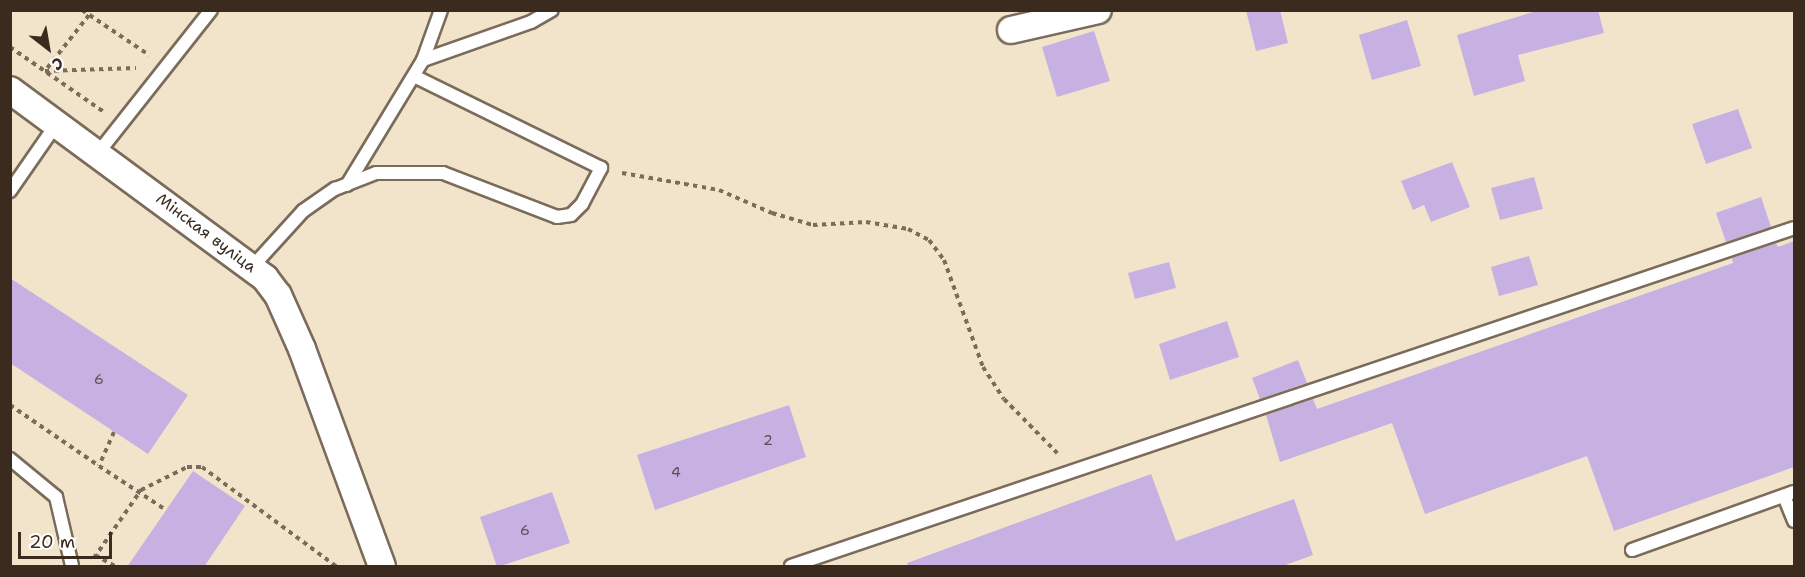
<!DOCTYPE html>
<html>
<head>
<meta charset="utf-8">
<style>
  body { margin:0 }
  #map { position:relative; width:1805px; height:577px; overflow:hidden; background:#f1e4ca; font-family:"Shantell Sans",sans-serif }
  div>[style] { position:absolute }
  [style*='--x'] { left:calc(var(--x)*1px); top:calc(var(--y)*1px); width:calc(var(--w)*1px); rotate:calc(var(--a)*1deg) }
  .building>* { inset:0; background:#c7b0e2 }
  .path>* { height:4px; margin-top:-2px; transform-origin:0; background:repeating-linear-gradient(90deg,#7b6b5a 0 4.5px,transparent 0 9px) }
  .roads { filter:drop-shadow(2px 0 #7b6b5a) drop-shadow(-2px 0 #7b6b5a) drop-shadow(0 2px #7b6b5a) drop-shadow(0 -2px #7b6b5a) }
  .service>* { height:12px; margin:-6px; padding:0 6px; transform-origin:6px; border-radius:6px; background:#fff }
  .minor>* { height:26px; margin:-13px; padding:0 13px; transform-origin:13px; border-radius:13px; background:#fff }
  span { translate:-50% -50%; white-space:nowrap; text-align:center; line-height:1.15; -webkit-text-stroke:4.5px #fff; paint-order:stroke }
  .number-label { font-size:14px; color:#5e4c4f }
  .number-label span { -webkit-text-stroke-width:0 }
  .street-label { font-size:16px; color:#3b2a1e }
  .frame { position:absolute; inset:0; border:12px solid #3b2a1e; pointer-events:none }
  .north { position:absolute; left:18px; top:18px; width:60px; height:60px; -webkit-text-stroke:4px #fff; paint-order:stroke; rotate:149deg; font-size:16px; font-weight:700; line-height:24px; text-align:center; color:#3b2a1e }
  .north::after { content:''; display:block; margin:auto; width:21px; height:27px; background:#3b2a1e; clip-path:polygon(50% 0,100% 100%,50% 72%,0 100%) }
  .scale { position:absolute; left:18px; top:532px; width:94px; height:27px; box-sizing:border-box; border:3px solid #3b2a1e; border-top:0; padding-left:8px; font-size:18px; line-height:21px; white-space:nowrap; color:#3b2a1e; -webkit-text-stroke:4px #fff; paint-order:stroke }
</style>
</head>
<body>
<div id="map">
  <div class="building">
    <i style="clip-path:polygon(1246px 10px,1280px 10px,1288px 43px,1256px 51px)"></i>
    <i style="clip-path:polygon(1540px 10px,1598px 10px,1604px 33px,1518px 55px,1525px 81px,1474px 96px,1457px 35px)"></i>
    <i style="clip-path:polygon(1407px 20px,1421px 66px,1372px 80px,1359px 35px)"></i>
    <i style="clip-path:polygon(1094px 31px,1110px 81px,1057px 97px,1042px 47px)"></i>
    <i style="clip-path:polygon(1738px 109px,1752px 148px,1706px 164px,1692px 124px)"></i>
    <i style="clip-path:polygon(1452px 162px,1470px 207px,1431px 222px,1424px 205px,1413px 210px,1401px 181px)"></i>
    <i style="clip-path:polygon(1534px 177px,1543px 209px,1500px 220px,1491px 188px)"></i>
    <i style="clip-path:polygon(1761px 197px,1771px 227px,1726px 242px,1716px 213px)"></i>
    <i style="clip-path:polygon(1794px 241px,1794px 467px,1614px 531px,1587px 456px,1425px 514px,1392px 423px,1280px 462px,1266px 415px,1313px 399px,1317px 409px,1733px 263px,1732px 258px,1776px 243px,1778px 247px)"></i>
    <i style="clip-path:polygon(1529px 256px,1538px 285px,1499px 296px,1491px 267px)"></i>
    <i style="clip-path:polygon(1169px 262px,1176px 288px,1135px 299px,1128px 273px)"></i>
    <i style="clip-path:polygon(10px 278px,188px 395px,148px 454px,10px 363px)"></i>
    <i style="clip-path:polygon(1227px 321px,1239px 357px,1170px 380px,1159px 344px)"></i>
    <i style="clip-path:polygon(1298px 360px,1307px 383px,1260px 399px,1252px 378px)"></i>
    <i style="clip-path:polygon(789px 405px,806px 457px,655px 510px,637px 455px)"></i>
    <i style="clip-path:polygon(193px 471px,245px 506px,204px 567px,127px 567px)"></i>
    <i style="clip-path:polygon(1151px 474px,1176px 541px,1294px 499px,1313px 555px,1280px 567px,908px 567px,907px 563px)"></i>
    <i style="clip-path:polygon(552px 492px,570px 543px,497px 567px,480px 517px)"></i>
  </div>
  <div class="path">
    <i style="--x:82;--y:10;--w:81;--a:33.9"></i>
    <i style="--x:89;--y:15;--w:71;--a:128.2"></i>
    <i style="--x:45;--y:71;--w:91;--a:-1.9"></i>
    <i style="--x:10;--y:47;--w:114;--a:34.7"></i>
    <i style="--x:622;--y:173;--w:98;--a:9.9"></i>
    <i style="--x:719;--y:190;--w:58;--a:23.5"></i>
    <i style="--x:772;--y:213;--w:43;--a:16.3"></i>
    <i style="--x:813;--y:225;--w:53;--a:-3.2"></i>
    <i style="--x:866;--y:222;--w:43;--a:9.5"></i>
    <i style="--x:908;--y:229;--w:24;--a:28"></i>
    <i style="--x:929;--y:240;--w:25;--a:53"></i>
    <i style="--x:944;--y:260;--w:114;--a:70"></i>
    <i style="--x:983;--y:367;--w:38;--a:57"></i>
    <i style="--x:1004;--y:399;--w:76;--a:45.5"></i>
    <i style="--x:10;--y:405;--w:108;--a:34.4"></i>
    <i style="--x:114;--y:432;--w:37;--a:114"></i>
    <i style="--x:99;--y:466;--w:80;--a:33.3"></i>
    <i style="--x:95;--y:555;--w:23;--a:29"></i>
    <i style="--x:94;--y:558;--w:83;--a:-55.3"></i>
    <i style="--x:141;--y:490;--w:51;--a:-26.6"></i>
    <i style="--x:187;--y:467;--w:15;--a:0"></i>
    <i style="--x:202;--y:467;--w:167;--a:36.5"></i>
  </div>
  <div class="roads">
    <div class="service">
      <i style="--x:423;--y:60;--w:114;--a:-19.4"></i>
      <i style="--x:531;--y:22;--w:24;--a:-30"></i>
      <i style="--x:98;--y:153;--w:182;--a:-51.7"></i>
      <i style="--x:347;--y:185;--w:146;--a:-58.7"></i>
      <i style="--x:423;--y:60;--w:53;--a:-70.2"></i>
      <i style="--x:10;--y:191;--w:83;--a:-55.3"></i>
      <i style="--x:253;--y:266;--w:74;--a:-47.7"></i>
      <i style="--x:303;--y:211;--w:39;--a:-35"></i>
      <i style="--x:335;--y:189;--w:44;--a:-21.3"></i>
      <i style="--x:376;--y:173;--w:67;--a:0"></i>
      <i style="--x:443;--y:173;--w:122;--a:21.1"></i>
      <i style="--x:557;--y:217;--w:14;--a:-8"></i>
      <i style="--x:571;--y:215;--w:16;--a:-45"></i>
      <i style="--x:582;--y:204;--w:41;--a:-62.2"></i>
      <i style="--x:601;--y:168;--w:208;--a:-153.8"></i>
      <i style="--x:10;--y:459;--w:60;--a:39.6"></i>
      <i style="--x:56;--y:497;--w:71;--a:76.9"></i>
      <i style="--x:1784;--y:496;--w:27;--a:68"></i>
      <i style="--x:1632;--y:550;--w:172;--a:-19.7"></i>
      <i style="--x:791;--y:566;--w:1058;--a:-18.62"></i>
    </div>
    <div class="minor">
      <i style="--x:1011;--y:30;--w:89;--a:-12.9"></i>
      <i style="--x:10;--y:90;--w:317;--a:36.4"></i>
      <i style="--x:265;--y:278;--w:21;--a:53"></i>
      <i style="--x:278;--y:295;--w:59;--a:66"></i>
      <i style="--x:302;--y:349;--w:231;--a:69.8"></i>
    </div>
  </div>
  <div class="number-label">
    <span style="left:99px;top:379px">6</span>
    <span style="left:768px;top:440px">2</span>
    <span style="left:676px;top:472px">4</span>
    <span style="left:525px;top:530px">6</span>
  </div>
  <div class="street-label">
    <span style="left:206px;top:233px;rotate:37deg">Мінская вуліца</span>
  </div>
  <div class="frame"></div>
  <div class="north">С</div>
  <div class="scale">20 m</div>
</div>
</body>
</html>
